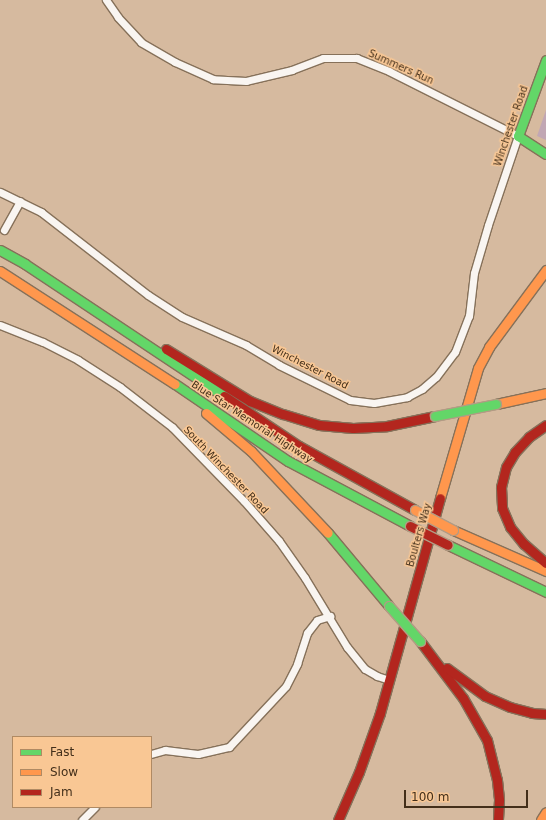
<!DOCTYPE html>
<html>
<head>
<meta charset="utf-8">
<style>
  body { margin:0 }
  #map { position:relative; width:546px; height:820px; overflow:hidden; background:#d6ba9f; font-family:"DejaVu Sans",sans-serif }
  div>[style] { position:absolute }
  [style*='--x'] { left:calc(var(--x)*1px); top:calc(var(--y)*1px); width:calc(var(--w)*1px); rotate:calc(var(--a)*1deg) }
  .green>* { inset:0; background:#c1a7b4 }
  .roads { filter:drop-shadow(1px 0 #86715a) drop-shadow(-1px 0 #86715a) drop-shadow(0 1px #86715a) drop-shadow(0 -1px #86715a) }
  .street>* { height:7px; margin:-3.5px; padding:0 3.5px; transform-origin:3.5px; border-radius:3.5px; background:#f9f5f1 }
  .fast>* { height:9px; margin:-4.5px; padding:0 4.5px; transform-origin:4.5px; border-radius:4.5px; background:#63d668 }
  .slow>* { height:9px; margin:-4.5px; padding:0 4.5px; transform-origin:4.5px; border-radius:4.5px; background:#ff974d }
  .jam>* { height:9px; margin:-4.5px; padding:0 4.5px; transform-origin:4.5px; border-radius:4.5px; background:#b3261e }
  .bridges { filter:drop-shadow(1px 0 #b29b84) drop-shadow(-1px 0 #b29b84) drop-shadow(0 1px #b29b84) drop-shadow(0 -1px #b29b84) }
  .fast-bridge>* { height:9px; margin:-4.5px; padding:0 4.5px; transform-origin:4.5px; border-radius:4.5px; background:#63d668 }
  .slow-bridge>* { height:9px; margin:-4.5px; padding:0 4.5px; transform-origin:4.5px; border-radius:4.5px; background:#ff974d }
  .jam-bridge>* { height:9px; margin:-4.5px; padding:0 4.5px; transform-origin:4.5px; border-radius:4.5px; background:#b3261e }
  span { translate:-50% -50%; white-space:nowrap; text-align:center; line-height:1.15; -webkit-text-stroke:3px #f9c794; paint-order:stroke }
  .street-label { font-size:10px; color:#432f1a }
  .legend { position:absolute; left:12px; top:736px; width:140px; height:72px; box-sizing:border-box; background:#f9c794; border:1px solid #b08a63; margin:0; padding:5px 7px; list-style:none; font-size:12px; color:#432f1a }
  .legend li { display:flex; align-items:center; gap:8px; height:20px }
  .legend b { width:20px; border:1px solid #b08a63 }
  .scale { position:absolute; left:404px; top:790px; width:124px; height:18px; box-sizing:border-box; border:2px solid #432f1a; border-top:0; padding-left:5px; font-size:12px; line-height:14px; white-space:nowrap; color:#432f1a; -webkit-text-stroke:3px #f9c794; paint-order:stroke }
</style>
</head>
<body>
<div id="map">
  <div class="green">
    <i style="clip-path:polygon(546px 110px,546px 140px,537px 136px)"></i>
  </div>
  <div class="roads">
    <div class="street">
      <i style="--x:0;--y:192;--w:46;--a:26"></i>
      <i style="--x:41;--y:212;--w:135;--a:37.8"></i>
      <i style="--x:148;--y:295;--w:40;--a:32.9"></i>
      <i style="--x:182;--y:317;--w:70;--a:23.6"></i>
      <i style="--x:246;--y:345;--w:39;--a:31"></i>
      <i style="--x:279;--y:365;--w:79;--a:26.2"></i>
      <i style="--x:350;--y:400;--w:24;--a:7"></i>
      <i style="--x:374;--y:403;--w:34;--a:-10"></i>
      <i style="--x:407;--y:397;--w:17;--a:-28"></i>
      <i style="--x:422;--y:389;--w:18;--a:-41"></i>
      <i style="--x:436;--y:377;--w:31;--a:-53"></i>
      <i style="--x:455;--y:352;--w:39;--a:-69"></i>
      <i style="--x:469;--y:316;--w:43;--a:-83.4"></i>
      <i style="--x:474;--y:273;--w:50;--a:-73.7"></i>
      <i style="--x:488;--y:225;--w:94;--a:-71.4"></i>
      <i style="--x:518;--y:136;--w:144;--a:-153.3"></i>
      <i style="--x:389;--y:71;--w:35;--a:-158"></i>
      <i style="--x:357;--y:58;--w:34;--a:180"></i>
      <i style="--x:323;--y:58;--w:33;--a:159"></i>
      <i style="--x:292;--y:70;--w:47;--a:166.6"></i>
      <i style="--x:246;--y:81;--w:33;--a:-177"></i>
      <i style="--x:213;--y:79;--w:42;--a:-155.9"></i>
      <i style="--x:175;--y:62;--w:39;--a:-150"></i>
      <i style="--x:141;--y:42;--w:34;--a:-133"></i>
      <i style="--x:118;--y:17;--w:21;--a:-125"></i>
      <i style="--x:4;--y:230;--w:33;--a:-61"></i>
      <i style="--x:0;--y:325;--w:46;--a:21.6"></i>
      <i style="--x:43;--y:342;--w:39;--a:27"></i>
      <i style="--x:78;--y:360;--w:50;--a:32.7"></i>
      <i style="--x:120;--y:387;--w:66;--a:37.6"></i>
      <i style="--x:172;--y:427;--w:103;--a:45.8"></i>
      <i style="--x:244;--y:501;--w:53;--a:48.8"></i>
      <i style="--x:279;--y:541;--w:45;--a:54.9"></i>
      <i style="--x:305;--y:578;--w:81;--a:58.7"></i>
      <i style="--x:347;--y:647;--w:28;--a:51"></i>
      <i style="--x:365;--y:669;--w:14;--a:30"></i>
      <i style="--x:377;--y:676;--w:13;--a:18"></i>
      <i style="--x:151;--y:754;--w:15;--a:-16"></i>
      <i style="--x:165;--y:750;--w:33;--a:7"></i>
      <i style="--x:198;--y:754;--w:32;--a:-13"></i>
      <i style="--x:229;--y:747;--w:83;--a:-46.9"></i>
      <i style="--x:286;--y:686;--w:25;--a:-63"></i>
      <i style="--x:297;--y:664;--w:33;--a:-72"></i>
      <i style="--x:307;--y:633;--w:16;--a:-52"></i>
      <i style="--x:317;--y:620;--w:14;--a:-17"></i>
      <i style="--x:82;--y:820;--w:18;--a:-45"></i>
    </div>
    <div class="fast">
      <i style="--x:546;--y:60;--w:81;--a:110.2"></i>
      <i style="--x:518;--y:136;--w:33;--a:33"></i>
      <i style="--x:0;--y:250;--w:29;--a:29"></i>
      <i style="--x:25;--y:264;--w:239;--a:33.6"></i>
      <i style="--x:175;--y:384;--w:137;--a:34.3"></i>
      <i style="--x:288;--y:461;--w:138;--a:28"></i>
      <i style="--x:328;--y:533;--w:95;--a:50.1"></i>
      <i style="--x:448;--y:545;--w:109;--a:25.6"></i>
    </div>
    <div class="slow">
      <i style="--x:0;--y:271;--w:208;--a:32.9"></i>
      <i style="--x:496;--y:404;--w:51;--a:-12.4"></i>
      <i style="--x:206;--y:413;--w:59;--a:40.2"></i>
      <i style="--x:251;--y:451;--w:112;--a:46.8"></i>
      <i style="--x:440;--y:498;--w:135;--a:-73.7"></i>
      <i style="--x:478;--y:368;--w:24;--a:-62"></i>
      <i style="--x:489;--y:347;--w:96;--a:-53.5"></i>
      <i style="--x:453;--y:530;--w:102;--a:23.8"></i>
      <i style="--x:541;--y:820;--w:9;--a:-58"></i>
    </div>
    <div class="jam">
      <i style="--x:166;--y:349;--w:99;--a:31.8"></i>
      <i style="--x:250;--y:401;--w:35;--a:22"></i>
      <i style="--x:283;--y:414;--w:38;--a:17"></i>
      <i style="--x:319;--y:425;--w:34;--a:5"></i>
      <i style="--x:353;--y:428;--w:34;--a:-3"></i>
      <i style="--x:387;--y:426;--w:49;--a:-11.8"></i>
      <i style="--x:224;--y:396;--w:90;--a:33.7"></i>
      <i style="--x:299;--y:446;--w:132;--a:28.9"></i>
      <i style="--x:546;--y:425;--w:21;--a:145"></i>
      <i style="--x:529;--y:437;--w:21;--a:133"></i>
      <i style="--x:515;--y:452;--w:17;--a:121"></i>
      <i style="--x:506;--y:467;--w:21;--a:104"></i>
      <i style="--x:501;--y:487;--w:21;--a:87"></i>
      <i style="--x:502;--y:508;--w:21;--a:67"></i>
      <i style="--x:510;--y:527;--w:22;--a:51"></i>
      <i style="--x:524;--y:544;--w:29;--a:41"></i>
      <i style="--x:420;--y:641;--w:71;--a:53"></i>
      <i style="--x:463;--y:698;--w:48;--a:60.3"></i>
      <i style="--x:487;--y:740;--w:41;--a:76"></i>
      <i style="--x:497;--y:780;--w:20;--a:84"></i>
      <i style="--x:499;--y:800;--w:20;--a:93"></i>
      <i style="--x:447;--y:668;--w:47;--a:36.4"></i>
      <i style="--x:485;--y:696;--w:27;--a:24"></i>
      <i style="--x:510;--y:707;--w:23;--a:15"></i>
      <i style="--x:532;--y:713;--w:14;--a:4"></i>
      <i style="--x:338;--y:820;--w:52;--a:-66.4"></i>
      <i style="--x:359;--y:772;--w:63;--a:-70.4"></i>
      <i style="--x:380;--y:713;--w:223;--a:-74.4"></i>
    </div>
  </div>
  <div class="bridges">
    <div class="fast-bridge">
      <i style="--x:435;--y:416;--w:62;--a:-11.1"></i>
      <i style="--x:389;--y:606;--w:47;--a:48.5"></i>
    </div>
    <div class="slow-bridge">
      <i style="--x:415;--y:510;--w:43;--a:27.8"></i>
    </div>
    <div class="jam-bridge">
      <i style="--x:410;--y:526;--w:42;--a:26.6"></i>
    </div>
  </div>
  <div class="street-label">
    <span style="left:401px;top:67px;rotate:24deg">Summers Run</span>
    <span style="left:511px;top:126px;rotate:-71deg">Winchester Road</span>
    <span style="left:310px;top:367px;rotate:27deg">Winchester Road</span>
    <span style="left:252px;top:422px;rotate:33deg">Blue Star Memorial Highway</span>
    <span style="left:226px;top:470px;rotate:46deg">South Winchester Road</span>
    <span style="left:419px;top:535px;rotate:-74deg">Boulters Way</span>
  </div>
  <ul class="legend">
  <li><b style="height:5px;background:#63d668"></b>Fast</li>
  <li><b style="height:5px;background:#ff974d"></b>Slow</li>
  <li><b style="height:5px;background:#b3261e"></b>Jam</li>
  </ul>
  <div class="scale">100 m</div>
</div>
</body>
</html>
